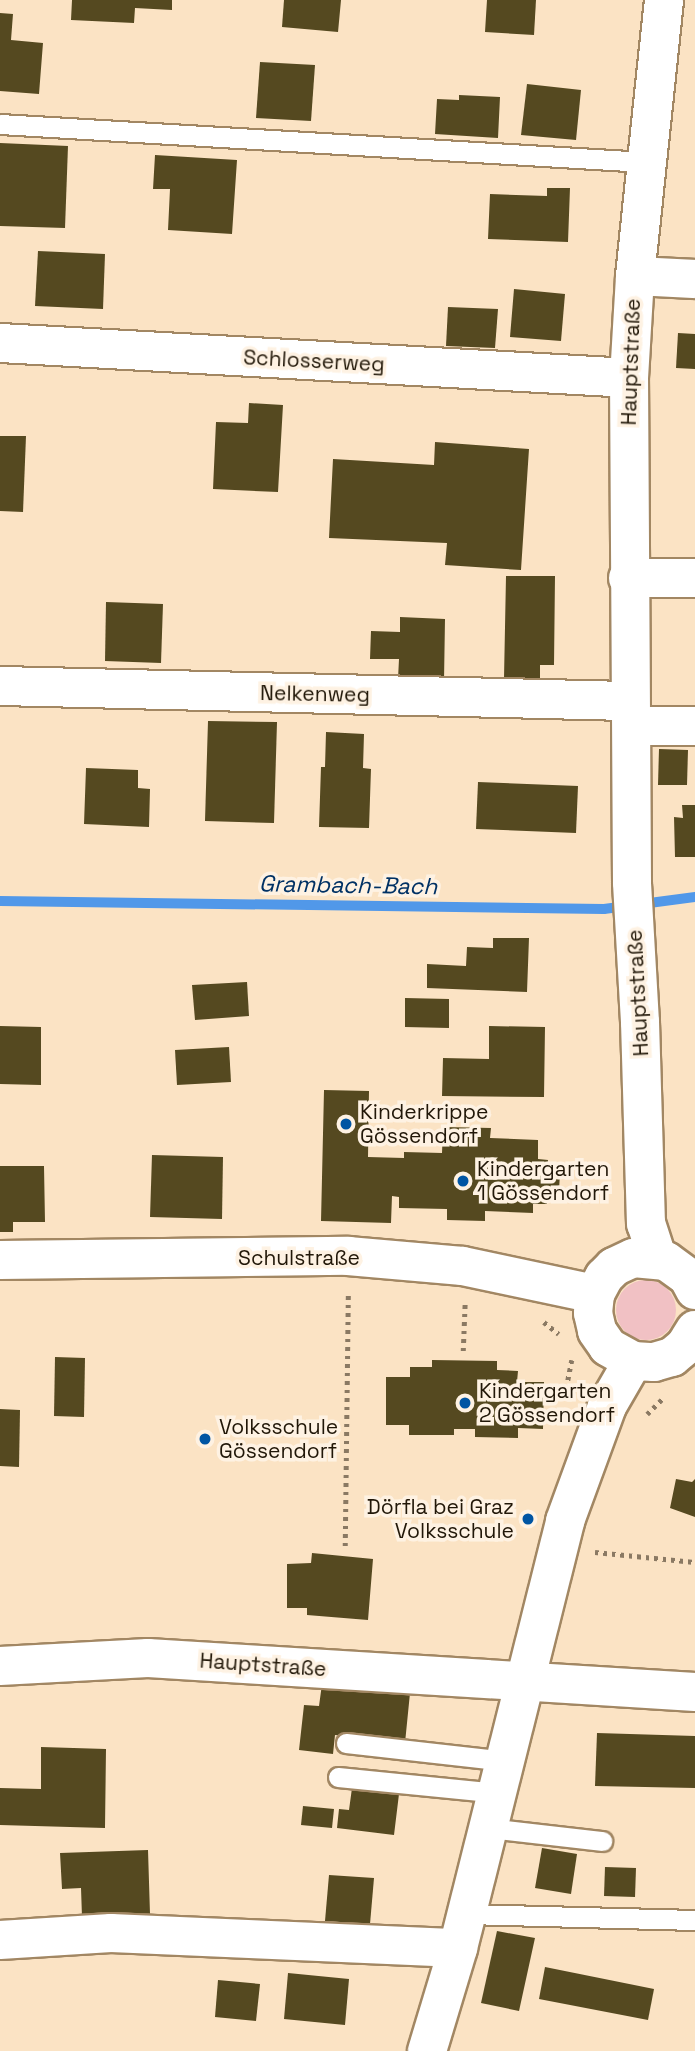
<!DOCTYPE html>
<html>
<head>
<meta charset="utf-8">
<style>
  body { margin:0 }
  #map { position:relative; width:695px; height:2051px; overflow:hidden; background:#fbe3c4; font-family:"Space Grotesk",sans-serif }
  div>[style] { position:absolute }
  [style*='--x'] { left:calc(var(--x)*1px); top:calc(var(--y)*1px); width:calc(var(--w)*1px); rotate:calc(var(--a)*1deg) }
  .green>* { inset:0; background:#f1c1c4 }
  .round { border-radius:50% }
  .stream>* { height:10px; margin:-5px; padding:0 5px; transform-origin:5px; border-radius:5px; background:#5198e9 }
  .building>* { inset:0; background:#554920 }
  .path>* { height:4.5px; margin-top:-2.25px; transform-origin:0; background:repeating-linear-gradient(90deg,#8a7963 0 3.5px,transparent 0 8.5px) }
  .roads { filter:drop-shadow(2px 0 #a28763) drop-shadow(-2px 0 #a28763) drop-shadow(0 2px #a28763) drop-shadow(0 -2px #a28763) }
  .lane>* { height:19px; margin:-9.5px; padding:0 9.5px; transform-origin:9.5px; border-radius:9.5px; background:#fff }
  .street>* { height:38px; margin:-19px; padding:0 19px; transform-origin:19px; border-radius:19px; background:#fff }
  .secondary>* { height:38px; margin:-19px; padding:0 19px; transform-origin:19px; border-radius:19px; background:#fff }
  .dots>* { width:19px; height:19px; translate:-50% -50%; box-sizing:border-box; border:4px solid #fef2e3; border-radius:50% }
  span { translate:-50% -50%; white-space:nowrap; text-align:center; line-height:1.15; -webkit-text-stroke:7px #fef2e3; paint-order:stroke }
  .street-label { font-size:21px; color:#211708 }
  .poi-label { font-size:21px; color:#211708 }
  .left { translate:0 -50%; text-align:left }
  .right { translate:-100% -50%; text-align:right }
  .water-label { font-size:23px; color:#003164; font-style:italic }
</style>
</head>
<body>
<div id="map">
  <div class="green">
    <i class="round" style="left:616px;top:1280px;width:60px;height:60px"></i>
  </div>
  <div class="stream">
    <i style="--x:0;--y:901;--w:604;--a:0.76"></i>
    <i style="--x:604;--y:909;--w:92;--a:-7.5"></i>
  </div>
  <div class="building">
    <i style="clip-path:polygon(72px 0,172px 0,172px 10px,135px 8px,134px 23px,71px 20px)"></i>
    <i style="clip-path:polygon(284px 0,341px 0,338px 32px,282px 27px)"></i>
    <i style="clip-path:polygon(487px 0,536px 0,534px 35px,485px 32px)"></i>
    <i style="clip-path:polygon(0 13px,13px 14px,11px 40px,43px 43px,39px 94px,0 91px)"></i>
    <i style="clip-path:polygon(260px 62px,315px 65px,311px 121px,256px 118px)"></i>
    <i style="clip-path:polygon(527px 84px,581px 90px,576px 140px,521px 135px)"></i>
    <i style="clip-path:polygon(459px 95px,500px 97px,498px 138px,435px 134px,437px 99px,459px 100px)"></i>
    <i style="clip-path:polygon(0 143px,68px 146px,65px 228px,0 226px)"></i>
    <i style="clip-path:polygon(155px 155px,237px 160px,232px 234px,168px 230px,170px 189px,153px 189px)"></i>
    <i style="clip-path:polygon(547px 188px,570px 188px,568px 242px,488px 239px,490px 194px,547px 196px)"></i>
    <i style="clip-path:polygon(38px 251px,105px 254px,103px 309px,35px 306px)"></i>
    <i style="clip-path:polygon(514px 289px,565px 294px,561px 341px,510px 337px)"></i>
    <i style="clip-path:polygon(448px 307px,498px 309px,495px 348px,446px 346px)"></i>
    <i style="clip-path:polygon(678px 333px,695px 334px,695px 369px,676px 368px)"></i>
    <i style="clip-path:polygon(249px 403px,283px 405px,278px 492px,213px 489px,216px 422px,248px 423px)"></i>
    <i style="clip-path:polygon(0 436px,26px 436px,23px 512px,0 511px)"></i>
    <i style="clip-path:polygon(435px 442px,529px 449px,521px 570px,445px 565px,447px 543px,329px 538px,333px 459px,434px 465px)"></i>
    <i style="clip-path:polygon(506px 576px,555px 576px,554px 665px,540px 665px,540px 678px,504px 678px)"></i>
    <i style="clip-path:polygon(106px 602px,163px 604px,161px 663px,105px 661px)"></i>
    <i style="clip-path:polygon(400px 617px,445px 619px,444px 681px,398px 679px,399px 659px,370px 659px,371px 631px,400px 632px)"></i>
    <i style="clip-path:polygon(208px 721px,277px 722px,274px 823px,205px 821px)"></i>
    <i style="clip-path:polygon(326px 732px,364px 734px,363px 768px,371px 769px,369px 828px,319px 827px,321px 767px,325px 767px)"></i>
    <i style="clip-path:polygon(659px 749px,688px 750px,687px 785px,658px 785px)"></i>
    <i style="clip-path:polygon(86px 768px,138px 770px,138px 788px,150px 789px,149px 827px,84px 824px)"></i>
    <i style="clip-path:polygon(478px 782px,578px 786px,576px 833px,476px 829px)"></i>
    <i style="clip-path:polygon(682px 805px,695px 805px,695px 857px,675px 857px,674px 817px,683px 818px)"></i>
    <i style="clip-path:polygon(493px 938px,529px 938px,527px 992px,427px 988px,427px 964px,466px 966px,467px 947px,493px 948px)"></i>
    <i style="clip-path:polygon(247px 982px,249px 1016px,195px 1020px,192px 985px)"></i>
    <i style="clip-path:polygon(405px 998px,449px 999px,449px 1028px,405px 1027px)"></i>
    <i style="clip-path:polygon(0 1026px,41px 1027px,41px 1085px,0 1084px)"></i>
    <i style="clip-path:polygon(489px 1026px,545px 1027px,544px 1097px,442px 1096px,443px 1058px,489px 1059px)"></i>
    <i style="clip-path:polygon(229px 1047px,231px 1082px,177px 1085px,175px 1050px)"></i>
    <i style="clip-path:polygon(324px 1090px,369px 1091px,368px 1157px,404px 1158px,404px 1152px,442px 1153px,443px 1127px,491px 1128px,490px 1138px,538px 1140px,538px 1159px,548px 1160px,547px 1172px,560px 1172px,559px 1191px,547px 1191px,547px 1204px,533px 1204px,533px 1213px,485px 1211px,485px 1221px,447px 1220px,447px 1209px,399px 1208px,399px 1197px,392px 1196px,391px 1223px,321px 1221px)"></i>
    <i style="clip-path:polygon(152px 1155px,223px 1157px,222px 1219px,150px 1217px)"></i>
    <i style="clip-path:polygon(0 1166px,44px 1166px,45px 1222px,13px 1222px,13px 1232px,0 1232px)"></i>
    <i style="clip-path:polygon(55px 1357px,85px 1358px,84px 1417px,54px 1416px)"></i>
    <i style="clip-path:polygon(432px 1360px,497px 1361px,497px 1370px,518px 1371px,517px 1382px,544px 1382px,543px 1429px,518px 1428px,518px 1438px,475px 1437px,475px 1429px,454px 1429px,454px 1435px,409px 1435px,409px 1425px,386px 1425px,386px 1377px,410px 1377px,410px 1367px,432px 1367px)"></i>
    <i style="clip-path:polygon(0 1409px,20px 1410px,19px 1467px,0 1466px)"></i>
    <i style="clip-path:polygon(676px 1479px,692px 1482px,695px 1479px,695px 1517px,670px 1508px)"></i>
    <i style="clip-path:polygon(312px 1553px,373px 1559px,368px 1620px,307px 1615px,307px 1608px,287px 1608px,287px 1564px,311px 1563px)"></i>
    <i style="clip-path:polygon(322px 1684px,410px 1693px,405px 1743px,335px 1735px,333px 1754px,299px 1750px,304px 1705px,319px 1706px)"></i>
    <i style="clip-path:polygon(597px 1733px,695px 1736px,695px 1788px,595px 1786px)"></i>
    <i style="clip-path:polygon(41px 1747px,106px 1749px,105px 1828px,0 1825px,0 1788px,41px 1789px)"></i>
    <i style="clip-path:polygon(352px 1788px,399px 1794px,394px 1835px,337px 1828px,339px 1809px,349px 1810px)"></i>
    <i style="clip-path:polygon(303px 1806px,334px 1809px,332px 1828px,301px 1825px)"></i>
    <i style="clip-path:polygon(542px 1848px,577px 1854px,571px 1894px,535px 1888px)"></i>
    <i style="clip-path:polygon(148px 1850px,150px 1914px,82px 1917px,81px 1888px,62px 1889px,60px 1853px)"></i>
    <i style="clip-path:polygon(605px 1867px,636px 1868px,635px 1897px,604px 1896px)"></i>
    <i style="clip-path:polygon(329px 1875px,374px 1878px,370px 1924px,325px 1921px)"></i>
    <i style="clip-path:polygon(497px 1931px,535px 1938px,519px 2011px,481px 2003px)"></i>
    <i style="clip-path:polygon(545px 1967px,654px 1989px,648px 2020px,539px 1999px)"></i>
    <i style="clip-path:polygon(288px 1973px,349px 1979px,345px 2025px,284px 2019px)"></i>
    <i style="clip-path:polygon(218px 1980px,260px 1984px,256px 2021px,215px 2017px)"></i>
  </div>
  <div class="path">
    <i style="--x:544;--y:1322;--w:19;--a:39"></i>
    <i style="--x:463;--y:1351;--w:49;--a:-87.7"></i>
    <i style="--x:572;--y:1360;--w:31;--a:101"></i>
    <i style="--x:566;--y:1390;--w:10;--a:24"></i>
    <i style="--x:647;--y:1414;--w:23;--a:-45"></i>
    <i style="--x:345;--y:1546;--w:254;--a:-89.3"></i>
    <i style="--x:595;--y:1552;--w:100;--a:5.7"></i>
  </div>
  <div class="roads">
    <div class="lane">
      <i style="--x:0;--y:124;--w:647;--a:3.37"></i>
      <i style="--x:346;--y:1743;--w:161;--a:6.4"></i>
      <i style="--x:338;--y:1777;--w:160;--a:5.7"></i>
      <i style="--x:488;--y:1828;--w:115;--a:6.5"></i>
      <i style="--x:466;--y:1914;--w:229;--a:1.5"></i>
    </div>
    <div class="street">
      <i style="--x:635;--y:276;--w:60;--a:2.9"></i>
      <i style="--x:0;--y:343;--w:630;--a:3.18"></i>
      <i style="--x:628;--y:578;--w:67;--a:0"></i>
      <i style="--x:0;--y:686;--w:629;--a:1.37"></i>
      <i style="--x:632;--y:726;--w:63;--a:0"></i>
      <i style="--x:0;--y:1260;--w:348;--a:-0.7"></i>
      <i style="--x:348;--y:1256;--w:115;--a:5"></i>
      <i style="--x:463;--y:1266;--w:135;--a:12"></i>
      <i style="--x:0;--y:1666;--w:148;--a:-3.1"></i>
      <i style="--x:148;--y:1658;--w:548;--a:3.56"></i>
      <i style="--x:0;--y:1940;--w:111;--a:-3.6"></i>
      <i style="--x:111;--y:1933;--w:347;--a:2.5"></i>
    </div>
    <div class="secondary">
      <i style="--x:657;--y:1257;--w:35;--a:-108"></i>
      <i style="--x:646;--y:1224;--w:202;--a:-91.7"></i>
      <i style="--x:640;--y:1022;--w:140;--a:-93.3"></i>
      <i style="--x:632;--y:882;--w:504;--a:-90.34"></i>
      <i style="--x:629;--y:378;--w:102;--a:-86.6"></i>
      <i style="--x:635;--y:276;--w:278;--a:-84"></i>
      <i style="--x:695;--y:1290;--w:15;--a:-118"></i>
      <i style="--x:688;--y:1277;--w:27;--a:-144"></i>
      <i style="--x:666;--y:1261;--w:33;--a:-175"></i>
      <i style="--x:633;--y:1258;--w:21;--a:155"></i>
      <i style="--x:614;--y:1267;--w:14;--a:135"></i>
      <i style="--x:604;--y:1277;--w:19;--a:118"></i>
      <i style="--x:595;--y:1294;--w:19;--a:96"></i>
      <i style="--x:593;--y:1313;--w:18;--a:77"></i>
      <i style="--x:597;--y:1331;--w:19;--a:55"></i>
      <i style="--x:608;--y:1347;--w:29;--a:29"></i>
      <i style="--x:633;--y:1361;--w:21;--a:3"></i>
      <i style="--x:654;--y:1362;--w:19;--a:-16"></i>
      <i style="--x:672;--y:1357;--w:17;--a:-40"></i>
      <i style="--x:685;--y:1346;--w:19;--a:-58"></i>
      <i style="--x:427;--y:2051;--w:108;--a:-73.2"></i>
      <i style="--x:458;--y:1948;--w:440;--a:-75.9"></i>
      <i style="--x:565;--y:1521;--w:122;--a:-69.9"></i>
      <i style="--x:607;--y:1406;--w:52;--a:-60"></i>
    </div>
  </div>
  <div class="dots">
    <i style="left:346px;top:1124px;background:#0055a3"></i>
    <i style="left:463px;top:1181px;background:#0055a3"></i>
    <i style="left:465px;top:1403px;background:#0055a3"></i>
    <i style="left:205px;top:1439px;background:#0055a3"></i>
    <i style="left:528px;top:1519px;background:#0055a3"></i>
  </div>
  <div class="street-label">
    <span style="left:314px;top:361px;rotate:3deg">Schlosserweg</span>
    <span style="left:631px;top:362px;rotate:-88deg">Hauptstraße</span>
    <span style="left:315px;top:694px;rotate:1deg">Nelkenweg</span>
    <span style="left:638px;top:993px;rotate:-93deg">Hauptstraße</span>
    <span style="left:299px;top:1258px">Schulstraße</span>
    <span style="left:263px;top:1665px;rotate:4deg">Hauptstraße</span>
  </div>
  <div class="poi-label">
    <span class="left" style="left:360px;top:1124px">Kinderkrippe<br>Gössendorf</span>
    <span class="left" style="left:477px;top:1181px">Kindergarten<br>1 Gössendorf</span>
    <span class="left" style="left:479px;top:1403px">Kindergarten<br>2 Gössendorf</span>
    <span class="left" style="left:219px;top:1439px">Volksschule<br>Gössendorf</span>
    <span class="right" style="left:514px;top:1519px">Dörfla bei Graz<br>Volksschule</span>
  </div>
  <div class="water-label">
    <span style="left:348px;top:885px;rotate:1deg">Grambach-Bach</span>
  </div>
</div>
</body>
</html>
